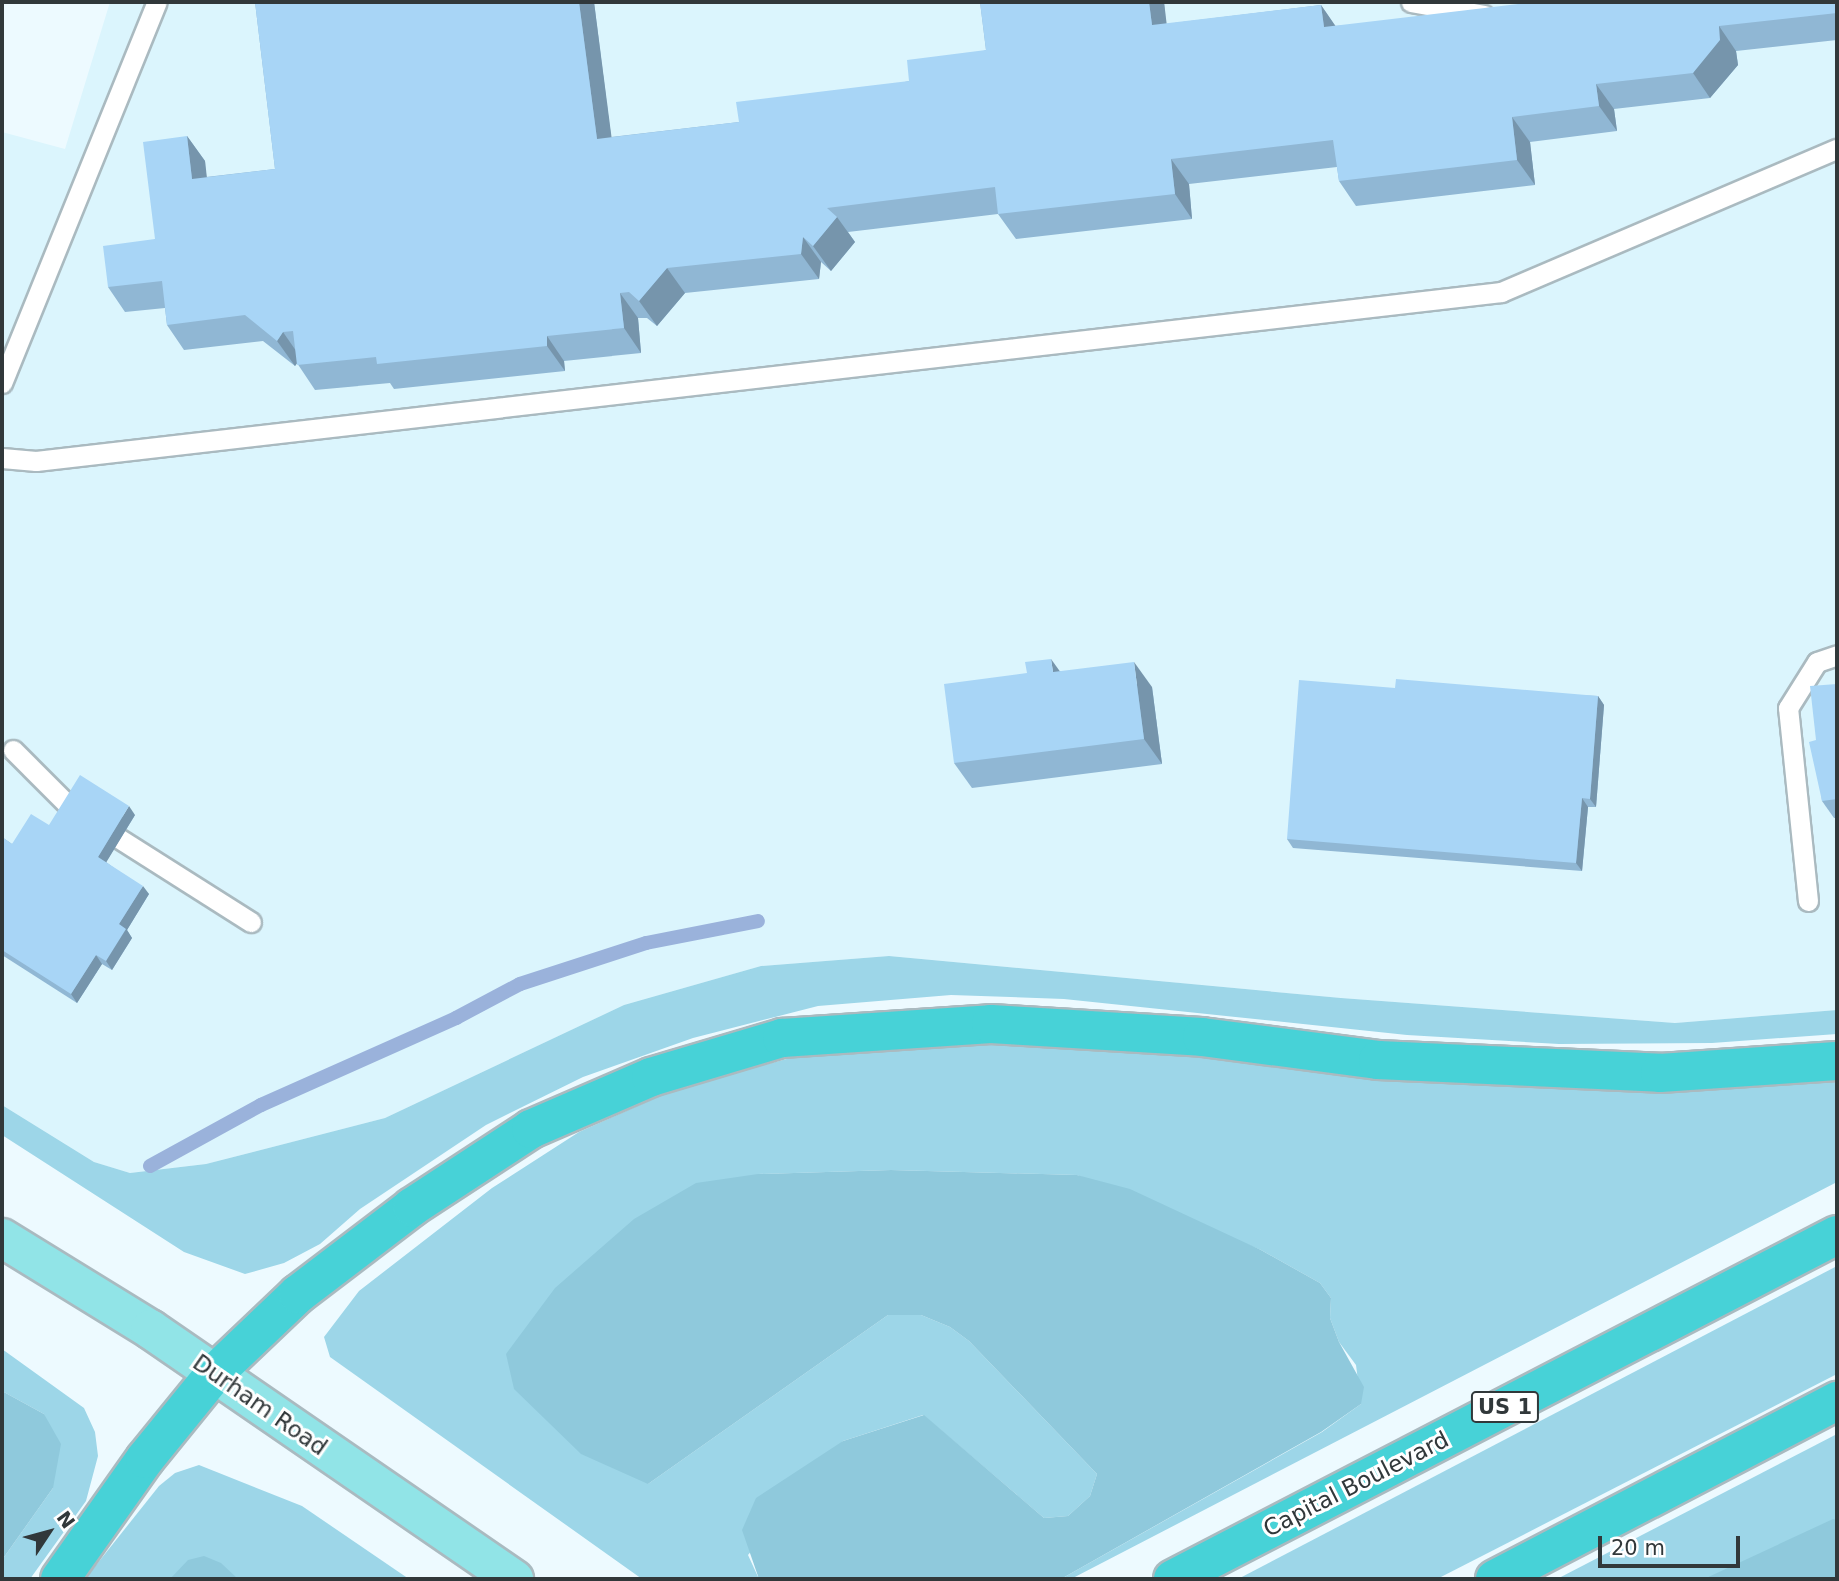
<!DOCTYPE html>
<html>
<head>
<meta charset="utf-8">
<style>
  body { margin:0 }
  #map { position:relative; width:1839px; height:1581px; overflow:hidden; background:#edfaff; font-family:"DejaVu Sans",sans-serif }
  div>[style] { position:absolute }
  [style*='--x'] { left:calc(var(--x)*1px); top:calc(var(--y)*1px); width:calc(var(--w)*1px); rotate:calc(var(--a)*1deg) }
  .built>* { inset:0; background:#dbf5fd }
  .green>* { inset:0; background:#9dd6e8 }
  .forest>* { inset:0; background:#8fc9dc }
  .stream>* { height:14px; margin:-7px; padding:0 7px; transform-origin:7px; border-radius:7px; background:#9ab2db }
  .roads { filter:drop-shadow(2px 0 #aabac0) drop-shadow(-2px 0 #aabac0) drop-shadow(0 2px #aabac0) drop-shadow(0 -2px #aabac0) }
  .service>* { height:19px; margin:-9.5px; padding:0 9.5px; transform-origin:9.5px; border-radius:9.5px; background:#fff }
  .primary>* { height:38px; margin:-19px; padding:0 19px; transform-origin:19px; border-radius:19px; background:#91e4e7 }
  .motorway>* { height:38px; margin:-19px; padding:0 19px; transform-origin:19px; border-radius:19px; background:#47d2d7 }
  .wall>* { inset:0; background:#90b7d4 }
  .shaded-wall>* { inset:0; background:#7695ac }
  .building>* { inset:0; background:#a8d5f6 }
  span { translate:-50% -50%; white-space:nowrap; text-align:center; line-height:1.15; -webkit-text-stroke:6px #fff; paint-order:stroke }
  .shield-label span { padding:2px 5px; background:#fff; border:2px solid; border-radius:5px; -webkit-text-stroke-width:0 }
  .shield-label { font-size:21px; color:#31383a; font-weight:700 }
  .street-label { font-size:23px; color:#31383a }
  .frame { position:absolute; inset:0; border:4px solid #31383a; pointer-events:none }
  .north { position:absolute; left:14px; top:1497px; width:70px; height:70px; -webkit-text-stroke:5px #fff; paint-order:stroke; rotate:54deg; font-size:19px; font-weight:700; line-height:28px; text-align:center; color:#31383a }
  .north::after { content:''; display:block; margin:auto; width:24px; height:32px; background:#31383a; clip-path:polygon(50% 0,100% 100%,50% 72%,0 100%) }
  .scale { position:absolute; left:1598px; top:1536px; width:142px; height:32px; box-sizing:border-box; border:4px solid #31383a; border-top:0; padding-left:9px; font-size:21px; line-height:24px; white-space:nowrap; color:#31383a; -webkit-text-stroke:5px #fff; paint-order:stroke }
</style>
</head>
<body>
<div id="map">
  <div class="built">
    <i style="clip-path:polygon(110px 2px,1837px 2px,1837px 1010px,1675px 1023px,1341px 998px,889px 956px,761px 966px,624px 1005px,385px 1118px,206px 1164px,130px 1173px,94px 1162px,2px 1105px,2px 132px,65px 149px)"></i>
  </div>
  <div class="green">
    <i style="clip-path:polygon(889px 956px,1341px 998px,1675px 1023px,1837px 1010px,1837px 1034px,1712px 1043px,1559px 1044px,1407px 1035px,1064px 999px,951px 995px,818px 1006px,693px 1038px,583px 1077px,486px 1125px,360px 1209px,320px 1244px,284px 1263px,245px 1274px,184px 1252px,2px 1135px,2px 1105px,94px 1162px,130px 1173px,206px 1164px,385px 1118px,624px 1005px,761px 966px)"></i>
    <i style="clip-path:polygon(949px 1041px,1101px 1047px,1296px 1067px,1837px 1078px,1837px 1182px,1071px 1579px,1061px 1579px,1322px 1432px,1361px 1404px,1356px 1365px,1339px 1342px,1330px 1318px,1331px 1298px,1320px 1283px,1261px 1250px,1077px 1175px,891px 1170px,758px 1174px,648px 1484px,888px 1315px,921px 1315px,950px 1327px,969px 1341px,1097px 1474px,1090px 1496px,1068px 1516px,1044px 1518px,923px 1415px,843px 1441px,748px 1555px,759px 1579px,642px 1579px,330px 1357px,324px 1337px,359px 1291px,492px 1188px,579px 1132px,680px 1087px,817px 1051px)"></i>
    <i style="clip-path:polygon(1837px 1266px,1837px 1374px,1437px 1579px,1238px 1579px)"></i>
    <i style="clip-path:polygon(2px 1349px,84px 1408px,95px 1432px,98px 1456px,86px 1501px,30px 1579px,2px 1579px,2px 1560px,53px 1488px,44px 1414px,2px 1391px)"></i>
    <i style="clip-path:polygon(1837px 1434px,1837px 1579px,1557px 1579px)"></i>
    <i style="clip-path:polygon(199px 1465px,302px 1506px,409px 1579px,85px 1579px,159px 1486px,175px 1473px)"></i>
  </div>
  <div class="forest">
    <i style="clip-path:polygon(891px 1170px,1077px 1175px,1130px 1189px,1261px 1250px,1320px 1283px,1331px 1298px,1330px 1318px,1339px 1342px,1364px 1387px,1361px 1404px,1321px 1432px,1061px 1579px,759px 1579px,742px 1530px,756px 1498px,843px 1441px,924px 1415px,1044px 1518px,1068px 1516px,1090px 1496px,1097px 1474px,969px 1341px,950px 1327px,921px 1315px,888px 1315px,648px 1484px,581px 1454px,514px 1389px,506px 1354px,555px 1288px,634px 1219px,696px 1183px,758px 1174px)"></i>
    <i style="clip-path:polygon(2px 1391px,44px 1414px,61px 1444px,53px 1488px,2px 1560px)"></i>
    <i style="clip-path:polygon(1833px 1519px,1837px 1520px,1837px 1579px,1704px 1579px)"></i>
    <i style="clip-path:polygon(204px 1556px,221px 1563px,238px 1579px,170px 1579px,188px 1560px)"></i>
  </div>
  <div class="stream">
    <i style="--x:150;--y:1166;--w:127;--a:-28.8"></i>
    <i style="--x:261;--y:1105;--w:214;--a:-24"></i>
    <i style="--x:456;--y:1018;--w:72;--a:-28"></i>
    <i style="--x:520;--y:984;--w:133;--a:-18"></i>
    <i style="--x:646;--y:943;--w:114;--a:-11.1"></i>
  </div>
  <div class="roads">
    <div class="service">
      <i style="--x:1411;--y:2;--w:74;--a:10.1"></i>
      <i style="--x:2;--y:383;--w:411;--a:-67.9"></i>
      <i style="--x:2;--y:458;--w:34;--a:5"></i>
      <i style="--x:36;--y:461;--w:1475;--a:-6.58"></i>
      <i style="--x:1501;--y:292;--w:365;--a:-23.1"></i>
      <i style="--x:13;--y:750;--w:82;--a:45"></i>
      <i style="--x:120;--y:839;--w:155;--a:32.4"></i>
      <i style="--x:1808;--y:901;--w:194;--a:-95.9"></i>
      <i style="--x:1788;--y:708;--w:54;--a:-57.8"></i>
      <i style="--x:1817;--y:662;--w:21;--a:-19"></i>
    </div>
    <div class="primary">
      <i style="--x:2;--y:1238;--w:174;--a:31.6"></i>
      <i style="--x:150;--y:1329;--w:442;--a:34.5"></i>
    </div>
    <div class="motorway">
      <i style="--x:60;--y:1579;--w:147;--a:-54.7"></i>
      <i style="--x:145;--y:1459;--w:111;--a:-50.9"></i>
      <i style="--x:215;--y:1373;--w:115;--a:-43.6"></i>
      <i style="--x:298;--y:1294;--w:143;--a:-37.3"></i>
      <i style="--x:412;--y:1207;--w:142;--a:-33.2"></i>
      <i style="--x:531;--y:1129;--w:131;--a:-23.4"></i>
      <i style="--x:651;--y:1077;--w:137;--a:-16.6"></i>
      <i style="--x:782;--y:1038;--w:209;--a:-3.8"></i>
      <i style="--x:991;--y:1024;--w:211;--a:3.5"></i>
      <i style="--x:1202;--y:1037;--w:177;--a:7.4"></i>
      <i style="--x:1378;--y:1060;--w:282;--a:2.6"></i>
      <i style="--x:1660;--y:1073;--w:177;--a:-3.9"></i>
      <i style="--x:1173;--y:1579;--w:748;--a:-27.39"></i>
      <i style="--x:1495;--y:1579;--w:386;--a:-27.5"></i>
    </div>
  </div>
  <div class="wall">
    <i style="clip-path:polygon(255px 2px,594px 2px,611px 137px,739px 122px,909px 81px,986px 50px,980px 2px,1164px 2px,1166px 24px,1321px 5px,1335px 26px,1837px 2px,1837px 40px,1736px 51px,1738px 65px,1710px 98px,1614px 109px,1617px 131px,1530px 142px,1535px 185px,1356px 206px,1339px 181px,1337px 167px,1189px 184px,1192px 219px,1016px 239px,998px 214px,848px 232px,855px 242px,831px 271px,821px 262px,819px 279px,685px 293px,657px 326px,647px 318px,638px 318px,641px 353px,564px 361px,565px 371px,394px 389px,390px 383px,315px 390px,297px 363px,295px 366px,263px 341px,184px 350px,167px 325px,165px 308px,125px 312px,108px 287px,155px 239px,187px 136px,205px 161px,206px 177px,275px 169px)"></i>
    <i style="clip-path:polygon(1059px 671px,1152px 687px,1162px 764px,972px 788px,954px 763px)"></i>
    <i style="clip-path:polygon(1837px 684px,1837px 818px,1834px 818px,1822px 801px,1816px 740px)"></i>
    <i style="clip-path:polygon(1395px 688px,1598px 696px,1604px 705px,1596px 807px,1588px 807px,1582px 871px,1293px 848px,1287px 839px)"></i>
    <i style="clip-path:polygon(135px 815px,106px 862px,149px 894px,127px 930px,132px 938px,112px 970px,102px 964px,77px 1003px,2px 955px,2px 837px,12px 844px,49px 825px)"></i>
  </div>
  <div class="shaded-wall">
    <i style="clip-path:polygon(579px 2px,594px 2px,615px 164px,597px 139px)"></i>
    <i style="clip-path:polygon(1149px 2px,1164px 2px,1170px 51px,1152px 25px)"></i>
    <i style="clip-path:polygon(1321px 5px,1339px 31px,1324px 27px)"></i>
    <i style="clip-path:polygon(1719px 26px,1736px 51px,1738px 65px,1710px 98px,1693px 73px)"></i>
    <i style="clip-path:polygon(1596px 84px,1614px 109px,1617px 131px,1599px 106px)"></i>
    <i style="clip-path:polygon(1512px 117px,1530px 142px,1535px 185px,1517px 160px)"></i>
    <i style="clip-path:polygon(187px 136px,205px 161px,210px 204px,192px 179px)"></i>
    <i style="clip-path:polygon(1171px 159px,1189px 184px,1192px 219px,1175px 194px)"></i>
    <i style="clip-path:polygon(837px 217px,855px 242px,831px 271px,813px 246px)"></i>
    <i style="clip-path:polygon(803px 237px,821px 262px,819px 279px,801px 254px)"></i>
    <i style="clip-path:polygon(667px 268px,685px 293px,657px 326px,639px 301px)"></i>
    <i style="clip-path:polygon(620px 293px,638px 318px,641px 353px,624px 328px)"></i>
    <i style="clip-path:polygon(283px 332px,301px 358px,295px 366px,277px 341px)"></i>
    <i style="clip-path:polygon(547px 336px,564px 361px,565px 371px,547px 346px)"></i>
    <i style="clip-path:polygon(1051px 659px,1069px 684px,1053px 672px)"></i>
    <i style="clip-path:polygon(1134px 662px,1152px 687px,1162px 764px,1144px 739px)"></i>
    <i style="clip-path:polygon(1598px 696px,1604px 705px,1596px 807px,1590px 799px)"></i>
    <i style="clip-path:polygon(1582px 798px,1588px 807px,1582px 871px,1576px 863px)"></i>
    <i style="clip-path:polygon(129px 806px,135px 815px,104px 866px,98px 857px)"></i>
    <i style="clip-path:polygon(143px 886px,149px 894px,127px 930px,132px 938px,112px 970px,106px 961px,119px 924px)"></i>
    <i style="clip-path:polygon(96px 955px,102px 964px,77px 1003px,71px 994px)"></i>
  </div>
  <div class="building">
    <i style="clip-path:polygon(255px 2px,579px 2px,597px 139px,739px 122px,736px 102px,909px 81px,907px 60px,986px 50px,980px 2px,1149px 2px,1152px 25px,1321px 5px,1324px 27px,1535px 2px,1837px 2px,1837px 13px,1719px 26px,1720px 40px,1693px 73px,1596px 84px,1599px 106px,1512px 117px,1517px 160px,1339px 181px,1333px 140px,1171px 159px,1175px 194px,998px 214px,995px 187px,827px 208px,837px 217px,813px 246px,803px 237px,801px 254px,667px 268px,639px 301px,629px 292px,620px 293px,624px 328px,547px 336px,547px 346px,377px 364px,376px 357px,297px 365px,293px 331px,283px 332px,277px 341px,245px 315px,167px 325px,162px 281px,108px 287px,103px 246px,155px 239px,143px 142px,187px 136px,192px 179px,275px 169px)"></i>
    <i style="clip-path:polygon(1051px 659px,1053px 672px,1134px 662px,1144px 739px,954px 763px,944px 684px,1027px 673px,1025px 662px)"></i>
    <i style="clip-path:polygon(1396px 679px,1598px 696px,1590px 799px,1582px 798px,1576px 863px,1287px 839px,1299px 680px,1395px 688px)"></i>
    <i style="clip-path:polygon(1837px 684px,1837px 799px,1822px 801px,1809px 742px,1816px 740px,1810px 686px)"></i>
    <i style="clip-path:polygon(80px 775px,129px 806px,98px 857px,143px 886px,119px 924px,126px 929px,106px 961px,96px 955px,71px 994px,2px 950px,2px 837px,12px 844px,31px 814px,49px 825px)"></i>
  </div>
  <div class="shield-label">
    <span style="left:1505px;top:1407px">US 1</span>
  </div>
  <div class="street-label">
    <span style="left:260px;top:1405px;rotate:35deg">Durham Road</span>
    <span style="left:1356px;top:1484px;rotate:-27deg">Capital Boulevard</span>
  </div>
  <div class="frame"></div>
  <div class="north">N</div>
  <div class="scale">20 m</div>
</div>
</body>
</html>
